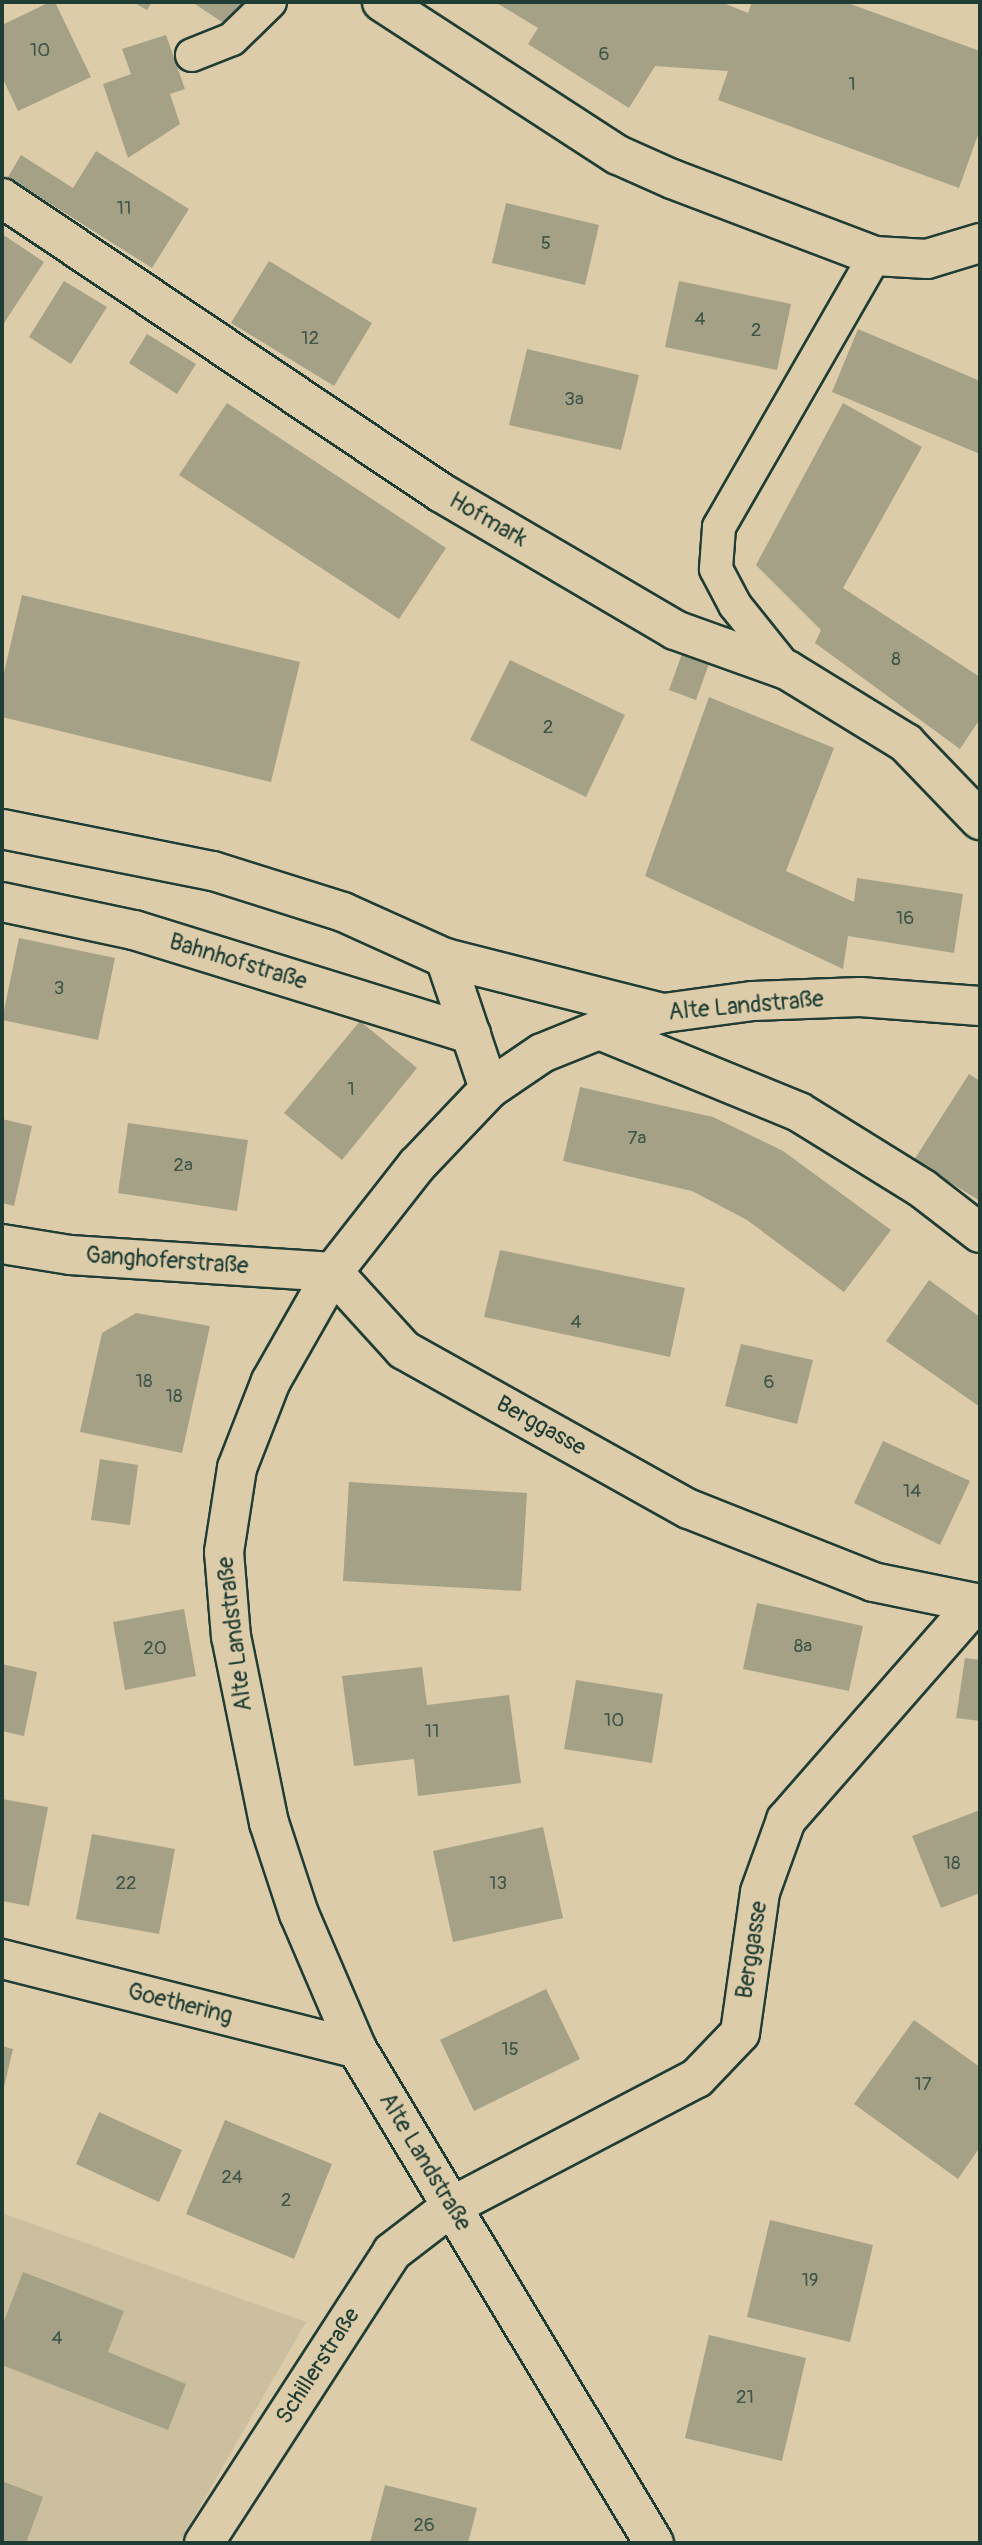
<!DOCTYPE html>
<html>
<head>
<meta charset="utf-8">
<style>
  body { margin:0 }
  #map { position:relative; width:982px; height:2545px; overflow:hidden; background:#ddcca9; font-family:Pangolin,sans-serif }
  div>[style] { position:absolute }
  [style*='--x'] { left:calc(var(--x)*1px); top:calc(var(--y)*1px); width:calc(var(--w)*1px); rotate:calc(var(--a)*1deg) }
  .built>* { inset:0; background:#ccbf9f }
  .building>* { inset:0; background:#a5a187 }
  .roads { filter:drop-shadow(2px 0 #1f3d34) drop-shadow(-2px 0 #1f3d34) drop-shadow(0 2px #1f3d34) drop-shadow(0 -2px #1f3d34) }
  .lane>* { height:32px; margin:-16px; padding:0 16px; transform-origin:16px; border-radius:16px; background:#ddcca9 }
  .street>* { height:38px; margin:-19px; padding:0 19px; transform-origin:19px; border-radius:19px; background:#ddcca9 }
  span { translate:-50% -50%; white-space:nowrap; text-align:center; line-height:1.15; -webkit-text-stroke:6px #ddcca9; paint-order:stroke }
  .number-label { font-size:19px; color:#405649 }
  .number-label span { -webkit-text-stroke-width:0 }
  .street-label { font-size:23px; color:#1f3d34 }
  .frame { position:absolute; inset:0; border:4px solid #1f3d34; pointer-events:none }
</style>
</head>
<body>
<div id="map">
  <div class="built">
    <i style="clip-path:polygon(2px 2213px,306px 2322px,179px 2543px,2px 2543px)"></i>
  </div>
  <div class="building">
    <i style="clip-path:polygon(50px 2px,55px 2px,91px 77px,18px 111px,2px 77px,2px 25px)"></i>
    <i style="clip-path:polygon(133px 2px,152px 2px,147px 10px)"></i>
    <i style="clip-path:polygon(192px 2px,245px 2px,228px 26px)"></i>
    <i style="clip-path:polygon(495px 2px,721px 2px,748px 13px,752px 2px,845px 2px,980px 51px,980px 129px,959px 188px,718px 100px,728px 71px,655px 66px,629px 108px,528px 44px,538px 28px)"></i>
    <i style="clip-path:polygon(166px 35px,185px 89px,170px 94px,180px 124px,128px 158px,103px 84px,131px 74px,122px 49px)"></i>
    <i style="clip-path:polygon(96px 151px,189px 209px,152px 268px,8px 177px,21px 155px,73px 188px)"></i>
    <i style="clip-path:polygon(506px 203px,599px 225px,585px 285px,492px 263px)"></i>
    <i style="clip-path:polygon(2px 234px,44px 262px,4px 323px,2px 321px)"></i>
    <i style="clip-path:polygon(269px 261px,372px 323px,334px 386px,231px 323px)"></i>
    <i style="clip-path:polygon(64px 281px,107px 307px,71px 364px,29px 337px)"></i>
    <i style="clip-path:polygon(679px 281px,791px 304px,777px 370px,665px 347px)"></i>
    <i style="clip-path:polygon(858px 329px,980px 381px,980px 454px,832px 392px)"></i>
    <i style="clip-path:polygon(147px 334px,196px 364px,177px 394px,129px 363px)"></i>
    <i style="clip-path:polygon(527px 349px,639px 375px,621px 450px,509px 425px)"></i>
    <i style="clip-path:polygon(227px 403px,446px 548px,399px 619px,179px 475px)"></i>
    <i style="clip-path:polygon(843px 403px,922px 447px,843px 588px,980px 677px,980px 719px,960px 749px,815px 643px,821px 630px,756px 565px)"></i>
    <i style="clip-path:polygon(22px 595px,300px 662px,271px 782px,2px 717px,2px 681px)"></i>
    <i style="clip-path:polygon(683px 651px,710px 661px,696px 700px,669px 690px)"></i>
    <i style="clip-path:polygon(510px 660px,625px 715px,586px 797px,470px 740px)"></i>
    <i style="clip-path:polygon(709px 697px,834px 748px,786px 871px,854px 902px,857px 878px,963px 894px,954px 953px,848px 936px,843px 969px,645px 876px)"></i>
    <i style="clip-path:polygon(19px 938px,115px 958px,98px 1040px,2px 1020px)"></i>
    <i style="clip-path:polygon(360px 1021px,417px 1068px,342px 1160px,284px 1113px)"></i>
    <i style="clip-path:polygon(969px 1074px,980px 1081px,980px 1201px,914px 1160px)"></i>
    <i style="clip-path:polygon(580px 1087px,713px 1117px,783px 1151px,891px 1230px,844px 1292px,747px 1220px,692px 1191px,563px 1161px)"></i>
    <i style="clip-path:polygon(2px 1119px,32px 1126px,14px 1206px,2px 1203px)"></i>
    <i style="clip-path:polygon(128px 1123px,248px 1140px,237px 1211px,118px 1193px)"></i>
    <i style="clip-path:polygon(500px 1250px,685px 1288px,670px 1357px,484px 1317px)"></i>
    <i style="clip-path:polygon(929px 1280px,980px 1317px,980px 1407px,886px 1341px)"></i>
    <i style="clip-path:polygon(136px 1313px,210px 1326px,182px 1453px,80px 1432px,102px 1333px)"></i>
    <i style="clip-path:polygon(741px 1344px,813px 1360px,797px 1424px,725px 1406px)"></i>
    <i style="clip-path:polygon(883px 1441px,970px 1481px,940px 1545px,854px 1503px)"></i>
    <i style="clip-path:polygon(100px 1459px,138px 1465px,130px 1525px,91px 1520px)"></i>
    <i style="clip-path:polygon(349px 1482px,527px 1493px,521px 1591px,343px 1581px)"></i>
    <i style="clip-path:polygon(757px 1603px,863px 1626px,849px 1691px,743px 1669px)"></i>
    <i style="clip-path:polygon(184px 1609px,196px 1676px,125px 1690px,113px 1622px)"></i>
    <i style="clip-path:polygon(965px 1658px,980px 1660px,980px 1721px,956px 1718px)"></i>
    <i style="clip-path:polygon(2px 1664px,37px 1672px,24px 1736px,2px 1731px)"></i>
    <i style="clip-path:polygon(422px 1667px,427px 1705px,509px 1695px,521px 1783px,418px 1796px,414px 1759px,354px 1766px,342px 1676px)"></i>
    <i style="clip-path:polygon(576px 1680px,663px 1694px,652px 1763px,564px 1749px)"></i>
    <i style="clip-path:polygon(2px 1799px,48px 1807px,29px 1906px,2px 1901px)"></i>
    <i style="clip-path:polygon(980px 1810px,980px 1893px,941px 1908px,912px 1836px)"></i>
    <i style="clip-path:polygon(543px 1827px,563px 1918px,453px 1942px,433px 1851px)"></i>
    <i style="clip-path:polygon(92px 1834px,175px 1849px,159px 1934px,76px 1919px)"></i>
    <i style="clip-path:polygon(546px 1989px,580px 2059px,474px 2111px,440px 2040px)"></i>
    <i style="clip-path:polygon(914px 2020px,980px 2067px,980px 2147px,958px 2179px,854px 2104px)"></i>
    <i style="clip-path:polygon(2px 2046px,13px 2049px,3px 2091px,2px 2091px)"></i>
    <i style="clip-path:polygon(99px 2112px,182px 2150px,159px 2202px,76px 2164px)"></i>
    <i style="clip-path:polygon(225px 2120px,332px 2164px,294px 2259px,186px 2214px)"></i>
    <i style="clip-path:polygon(770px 2220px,873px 2245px,850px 2342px,747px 2317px)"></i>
    <i style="clip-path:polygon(23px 2272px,124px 2311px,108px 2352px,186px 2384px,168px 2430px,2px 2365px,2px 2326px)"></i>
    <i style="clip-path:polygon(709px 2335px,806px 2358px,782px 2461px,685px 2438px)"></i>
    <i style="clip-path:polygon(2px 2481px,43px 2497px,26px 2543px,2px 2543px)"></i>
    <i style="clip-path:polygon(385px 2485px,477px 2508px,468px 2543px,370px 2543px)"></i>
  </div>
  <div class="roads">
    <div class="lane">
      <i style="--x:192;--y:55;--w:43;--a:-21.8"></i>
      <i style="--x:232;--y:39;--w:53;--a:-44.2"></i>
      <i style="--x:787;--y:670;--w:83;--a:-128.7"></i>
      <i style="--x:735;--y:605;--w:41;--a:-117.8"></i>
      <i style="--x:716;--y:569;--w:42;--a:-85.9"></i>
      <i style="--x:719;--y:527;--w:313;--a:-60.1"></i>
    </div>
    <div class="street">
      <i style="--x:382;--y:2;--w:281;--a:33"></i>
      <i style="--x:618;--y:155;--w:59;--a:24"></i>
      <i style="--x:672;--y:179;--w:217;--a:20.8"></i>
      <i style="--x:875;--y:256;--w:52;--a:3.3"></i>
      <i style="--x:927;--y:259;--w:55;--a:-16.8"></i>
      <i style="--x:2;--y:198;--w:528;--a:33.87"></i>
      <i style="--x:440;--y:492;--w:273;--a:30.4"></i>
      <i style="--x:675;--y:630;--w:119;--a:19.7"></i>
      <i style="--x:787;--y:670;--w:140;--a:31.5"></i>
      <i style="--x:906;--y:743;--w:107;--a:46.1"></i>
      <i style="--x:2;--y:829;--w:215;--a:11.3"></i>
      <i style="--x:213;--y:871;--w:136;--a:17.5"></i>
      <i style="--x:343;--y:912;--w:112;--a:24.3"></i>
      <i style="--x:445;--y:958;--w:221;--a:14.2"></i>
      <i style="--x:2;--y:902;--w:135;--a:12"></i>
      <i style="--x:134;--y:930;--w:353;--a:17.2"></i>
      <i style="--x:445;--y:958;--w:138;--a:71.4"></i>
      <i style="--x:599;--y:1030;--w:216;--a:22.3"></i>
      <i style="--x:799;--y:1112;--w:146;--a:31.8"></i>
      <i style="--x:923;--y:1189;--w:72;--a:37.7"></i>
      <i style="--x:2;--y:1244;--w:69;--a:9.2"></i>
      <i style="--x:70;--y:1255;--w:264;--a:3.7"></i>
      <i style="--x:333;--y:1272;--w:105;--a:47.7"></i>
      <i style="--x:404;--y:1350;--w:326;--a:29.2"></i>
      <i style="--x:689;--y:1509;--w:198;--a:21.6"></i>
      <i style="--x:873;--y:1582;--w:109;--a:11.6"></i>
      <i style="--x:2;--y:1959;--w:366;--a:14.2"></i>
      <i style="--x:204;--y:2543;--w:346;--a:-57.1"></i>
      <i style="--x:392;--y:2252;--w:76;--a:-37.5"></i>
      <i style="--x:452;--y:2206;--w:276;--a:-27.6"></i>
      <i style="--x:697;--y:2078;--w:62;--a:-46.3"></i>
      <i style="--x:740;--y:2033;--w:142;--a:-81.9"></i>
      <i style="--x:760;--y:1892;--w:77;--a:-70.1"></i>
      <i style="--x:786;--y:1820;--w:288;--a:-48.8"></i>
      <i style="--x:654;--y:2543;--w:576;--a:-121.01"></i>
      <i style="--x:357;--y:2049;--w:147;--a:-113.2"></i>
      <i style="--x:299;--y:1914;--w:96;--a:-108.2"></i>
      <i style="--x:269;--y:1823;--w:190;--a:-101.5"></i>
      <i style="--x:231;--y:1637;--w:85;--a:-94.7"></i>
      <i style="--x:224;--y:1552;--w:85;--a:-81.2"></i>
      <i style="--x:237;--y:1468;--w:93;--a:-68.7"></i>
      <i style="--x:271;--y:1381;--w:125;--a:-60.4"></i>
      <i style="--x:333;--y:1272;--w:136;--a:-51.9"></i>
      <i style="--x:417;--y:1165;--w:105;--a:-46.5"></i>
      <i style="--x:489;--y:1089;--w:64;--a:-34.2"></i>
      <i style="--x:542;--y:1053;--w:61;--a:-22"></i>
      <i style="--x:599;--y:1030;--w:67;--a:-14.7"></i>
      <i style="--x:664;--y:1013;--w:90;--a:-7.7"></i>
      <i style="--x:753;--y:1001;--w:107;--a:-2.1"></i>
      <i style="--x:860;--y:997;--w:120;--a:4.3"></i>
    </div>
  </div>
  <div class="number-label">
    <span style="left:40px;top:51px">10</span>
    <span style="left:604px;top:55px">6</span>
    <span style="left:852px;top:85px">1</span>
    <span style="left:124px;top:209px">11</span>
    <span style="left:546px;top:244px">5</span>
    <span style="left:700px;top:320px">4</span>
    <span style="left:756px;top:331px">2</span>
    <span style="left:310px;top:339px">12</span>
    <span style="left:574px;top:400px">3a</span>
    <span style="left:896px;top:660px">8</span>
    <span style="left:548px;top:728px">2</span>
    <span style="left:905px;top:919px">16</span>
    <span style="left:59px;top:989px">3</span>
    <span style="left:351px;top:1090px">1</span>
    <span style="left:637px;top:1139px">7a</span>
    <span style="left:183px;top:1166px">2a</span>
    <span style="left:576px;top:1323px">4</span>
    <span style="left:144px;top:1382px">18</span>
    <span style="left:769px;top:1383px">6</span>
    <span style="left:174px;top:1397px">18</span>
    <span style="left:912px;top:1492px">14</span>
    <span style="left:803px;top:1647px">8a</span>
    <span style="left:155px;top:1649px">20</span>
    <span style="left:614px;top:1721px">10</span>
    <span style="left:432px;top:1732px">11</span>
    <span style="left:952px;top:1864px">18</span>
    <span style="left:126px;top:1884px">22</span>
    <span style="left:498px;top:1884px">13</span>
    <span style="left:510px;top:2050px">15</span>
    <span style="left:923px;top:2085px">17</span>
    <span style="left:232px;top:2178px">24</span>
    <span style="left:286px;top:2201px">2</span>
    <span style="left:810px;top:2281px">19</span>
    <span style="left:57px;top:2339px">4</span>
    <span style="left:745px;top:2398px">21</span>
    <span style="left:424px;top:2526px">26</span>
  </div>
  <div class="street-label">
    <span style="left:488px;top:520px;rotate:30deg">Hofmark</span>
    <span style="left:238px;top:962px;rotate:17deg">Bahnhofstraße</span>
    <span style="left:746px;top:1006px;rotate:-5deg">Alte Landstraße</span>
    <span style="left:167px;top:1261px;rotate:4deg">Ganghoferstraße</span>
    <span style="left:541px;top:1426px;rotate:29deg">Berggasse</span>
    <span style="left:235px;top:1634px;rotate:-97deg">Alte Landstraße</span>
    <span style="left:752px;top:1950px;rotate:-81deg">Berggasse</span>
    <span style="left:180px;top:2004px;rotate:14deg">Goethering</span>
    <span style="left:425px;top:2162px;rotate:59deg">Alte Landstraße</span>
    <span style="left:318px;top:2366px;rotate:-57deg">Schillerstraße</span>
  </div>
  <div class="frame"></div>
</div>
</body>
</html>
